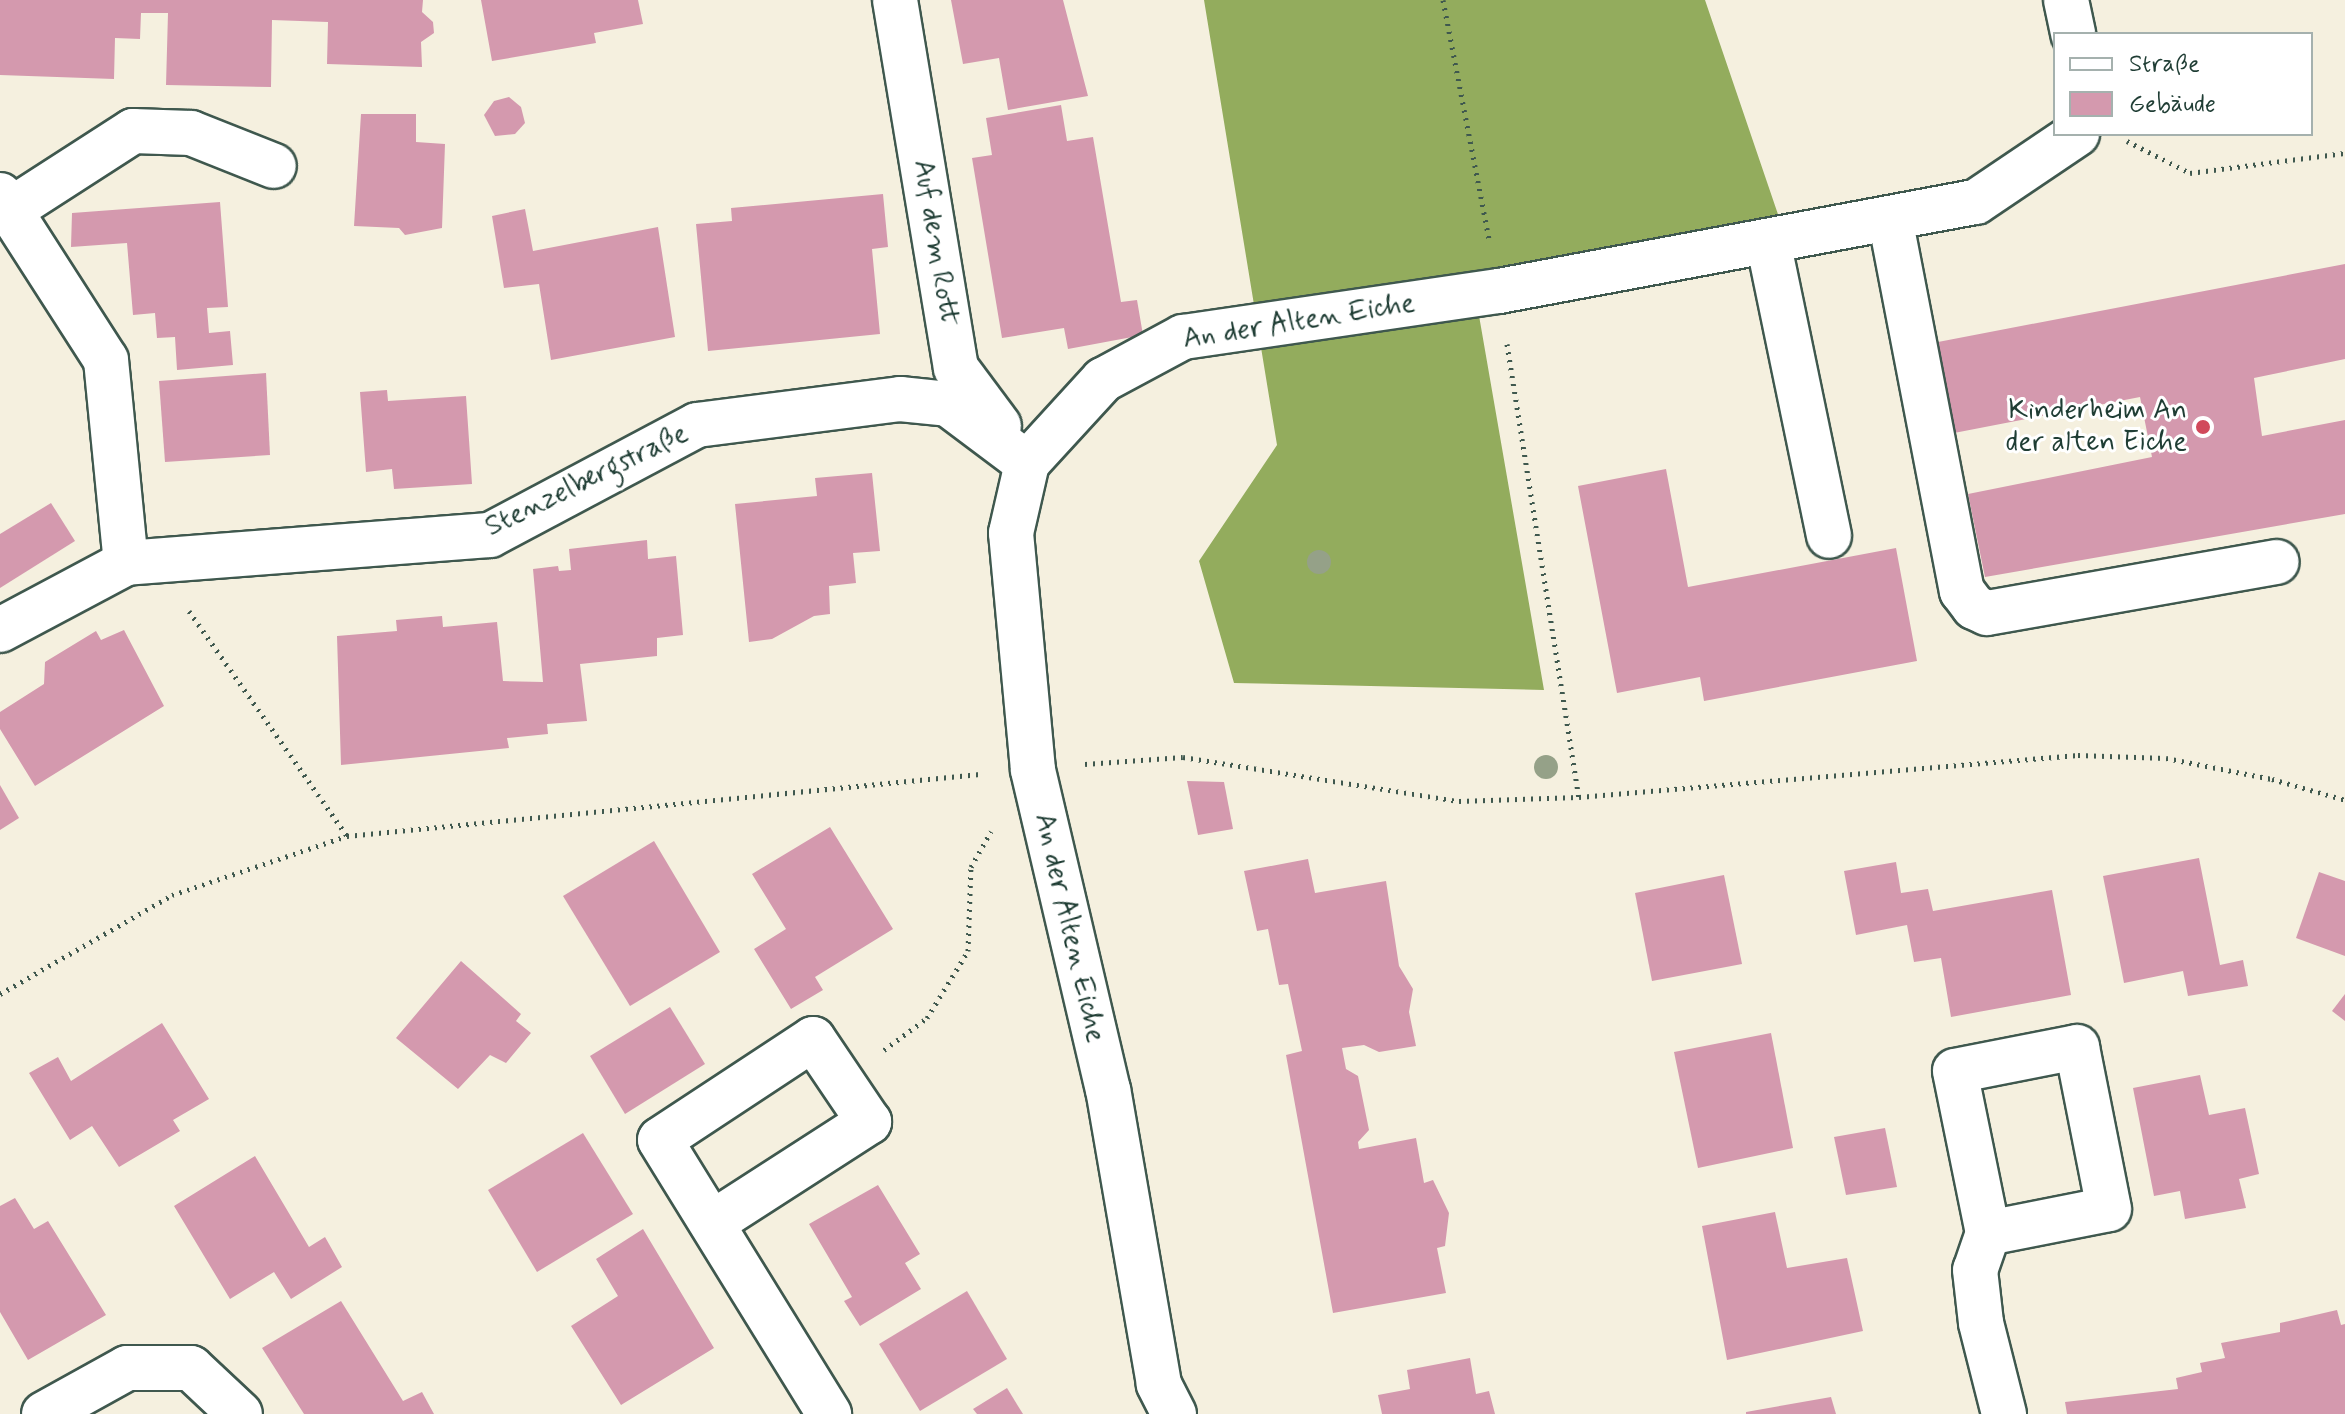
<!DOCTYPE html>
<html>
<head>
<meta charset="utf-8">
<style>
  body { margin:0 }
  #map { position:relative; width:2345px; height:1414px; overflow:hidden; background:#f5f0df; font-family:Mynerve,sans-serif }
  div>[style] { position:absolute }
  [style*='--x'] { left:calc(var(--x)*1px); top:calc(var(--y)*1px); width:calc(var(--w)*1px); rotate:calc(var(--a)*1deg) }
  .forest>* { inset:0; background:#93ac5d }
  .building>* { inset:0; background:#d499ae }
  .path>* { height:5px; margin-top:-2.5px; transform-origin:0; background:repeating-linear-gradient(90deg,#3f584e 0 2px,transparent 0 8px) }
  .roads { filter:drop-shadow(2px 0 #3f584e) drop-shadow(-2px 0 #3f584e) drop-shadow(0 2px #3f584e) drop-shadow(0 -2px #3f584e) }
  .minor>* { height:44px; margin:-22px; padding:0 22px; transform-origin:22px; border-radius:22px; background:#fff }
  .trees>* { width:24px; height:24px; margin:-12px; border-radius:50%; background:#95a188 }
  .dots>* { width:22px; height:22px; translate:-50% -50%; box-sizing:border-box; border:4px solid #fff; border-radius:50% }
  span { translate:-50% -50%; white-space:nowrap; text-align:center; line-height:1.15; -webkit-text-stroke:6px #fff; paint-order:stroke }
  .street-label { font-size:28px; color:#1f3d34 }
  .poi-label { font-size:28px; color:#1f3d34 }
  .right { translate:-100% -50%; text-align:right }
  .legend { position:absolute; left:2053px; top:32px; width:260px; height:104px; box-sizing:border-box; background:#fff; border:2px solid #a5b1ae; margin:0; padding:10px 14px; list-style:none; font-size:24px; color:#1f3d34 }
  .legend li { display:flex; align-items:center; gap:16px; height:40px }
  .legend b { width:40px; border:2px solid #a5b1ae }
</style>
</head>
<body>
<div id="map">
  <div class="forest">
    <i style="clip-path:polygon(1204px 0,1705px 0,1782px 226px,1473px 281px,1544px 690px,1234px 683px,1199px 561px,1277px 445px)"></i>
  </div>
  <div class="building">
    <i style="clip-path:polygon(0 0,423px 0,422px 12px,433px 22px,434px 33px,421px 42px,422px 67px,327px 64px,328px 22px,272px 20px,271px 87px,166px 85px,168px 13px,141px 13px,140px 39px,115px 38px,114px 79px,0 75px)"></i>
    <i style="clip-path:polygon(481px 0,638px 0,643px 24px,594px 33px,596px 43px,492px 61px)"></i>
    <i style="clip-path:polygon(951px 0,1063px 0,1088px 96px,1008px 110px,999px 58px,963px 64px)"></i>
    <i style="clip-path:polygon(509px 97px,521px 107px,525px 123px,515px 134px,495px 136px,484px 115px,494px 101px)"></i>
    <i style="clip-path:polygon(1061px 105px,1067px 141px,1093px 137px,1121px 302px,1137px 300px,1143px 335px,1068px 349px,1064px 328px,1002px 338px,972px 158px,992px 155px,986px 118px)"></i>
    <i style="clip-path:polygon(361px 114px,416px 114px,416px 142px,445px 144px,442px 228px,405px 235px,399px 228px,354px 226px)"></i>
    <i style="clip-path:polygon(883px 194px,888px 247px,872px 249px,880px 334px,708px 351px,696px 224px,732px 221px,731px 208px)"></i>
    <i style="clip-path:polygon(220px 202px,228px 307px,207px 308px,209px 333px,230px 331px,233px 365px,177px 370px,175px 337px,157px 338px,155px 313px,133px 315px,127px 243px,71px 247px,72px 213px)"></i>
    <i style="clip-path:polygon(525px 209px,533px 251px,658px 227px,675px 337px,551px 360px,539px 284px,504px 288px,492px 216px)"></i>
    <i style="clip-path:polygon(2345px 264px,2345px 359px,2254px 378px,2262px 436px,2345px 420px,2345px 514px,1985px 577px,1968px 494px,2152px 457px,2140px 397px,1954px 433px,1938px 342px)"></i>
    <i style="clip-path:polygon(266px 373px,270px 455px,165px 462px,159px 381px)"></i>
    <i style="clip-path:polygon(387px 390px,388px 401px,466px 396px,472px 484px,394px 489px,392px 469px,366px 472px,360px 392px)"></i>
    <i style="clip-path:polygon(1666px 469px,1688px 587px,1896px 548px,1917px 661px,1704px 701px,1700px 677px,1617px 693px,1578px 486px)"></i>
    <i style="clip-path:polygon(872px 473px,880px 551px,853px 553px,856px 583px,829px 586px,830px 614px,814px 616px,772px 639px,749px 642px,735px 504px,817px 496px,815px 478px)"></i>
    <i style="clip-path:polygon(51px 503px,75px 541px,0 588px,0 534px)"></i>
    <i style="clip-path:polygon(647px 540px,648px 559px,676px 556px,683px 635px,657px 638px,657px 656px,580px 664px,587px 721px,547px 724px,548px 734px,507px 738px,509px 748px,341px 765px,337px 636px,397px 631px,396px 620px,442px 616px,443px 627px,497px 622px,503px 681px,543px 682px,533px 569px,558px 566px,559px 571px,571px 570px,569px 549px)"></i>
    <i style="clip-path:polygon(124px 630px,164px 706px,35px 786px,0 729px,0 712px,44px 684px,45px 662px,96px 631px,101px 640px)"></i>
    <i style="clip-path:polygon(1187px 781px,1224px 782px,1233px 829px,1198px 835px)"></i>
    <i style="clip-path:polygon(0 785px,19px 818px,0 830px)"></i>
    <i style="clip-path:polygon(830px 827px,893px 929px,815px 977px,823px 990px,791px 1009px,754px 949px,786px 929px,752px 874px)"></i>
    <i style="clip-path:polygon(654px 841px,720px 952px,630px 1006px,563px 896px)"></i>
    <i style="clip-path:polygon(2199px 858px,2220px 965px,2243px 960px,2248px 986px,2188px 996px,2183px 971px,2124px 983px,2103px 876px)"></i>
    <i style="clip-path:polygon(1308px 859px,1315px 893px,1386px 881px,1399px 966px,1413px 989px,1409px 1012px,1416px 1046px,1379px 1052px,1364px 1045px,1342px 1048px,1346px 1069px,1358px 1076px,1369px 1130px,1358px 1142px,1359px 1149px,1416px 1138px,1424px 1183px,1433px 1180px,1449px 1213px,1445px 1246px,1437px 1248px,1446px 1293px,1333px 1313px,1286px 1055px,1302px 1051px,1288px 984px,1279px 985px,1268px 929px,1257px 931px,1244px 871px)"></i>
    <i style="clip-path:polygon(1896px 862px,1901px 893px,1928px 889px,1933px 911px,2052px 890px,2071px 995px,1951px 1017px,1941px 958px,1914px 962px,1907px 925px,1856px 935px,1844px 871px)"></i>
    <i style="clip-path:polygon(2319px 872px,2345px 881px,2345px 956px,2296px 938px)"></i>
    <i style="clip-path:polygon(1724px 875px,1742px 964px,1652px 981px,1635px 893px)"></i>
    <i style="clip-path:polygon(461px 961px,521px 1014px,516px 1021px,531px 1033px,506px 1063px,490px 1055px,458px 1089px,396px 1038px)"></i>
    <i style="clip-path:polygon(2345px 994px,2345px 1021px,2332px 1011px)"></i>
    <i style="clip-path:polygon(670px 1007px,705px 1064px,625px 1114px,590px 1056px)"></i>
    <i style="clip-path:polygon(162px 1023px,209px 1099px,173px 1120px,180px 1131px,119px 1167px,92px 1126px,70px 1140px,29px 1073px,58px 1057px,71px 1081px)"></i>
    <i style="clip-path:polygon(1771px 1033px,1793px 1148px,1698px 1168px,1674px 1052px)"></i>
    <i style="clip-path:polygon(2200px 1075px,2209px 1115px,2245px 1108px,2259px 1174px,2239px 1179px,2246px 1208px,2185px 1219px,2180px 1191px,2154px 1196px,2133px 1088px)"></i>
    <i style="clip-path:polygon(1885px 1128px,1897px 1187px,1846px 1195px,1834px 1137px)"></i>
    <i style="clip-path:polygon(583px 1133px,633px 1214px,537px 1272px,488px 1190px)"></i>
    <i style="clip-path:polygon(255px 1156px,309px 1247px,325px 1237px,342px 1267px,291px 1299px,274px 1272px,230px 1299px,174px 1206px)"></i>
    <i style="clip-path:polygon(878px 1185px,920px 1254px,905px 1263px,921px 1289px,860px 1326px,844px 1301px,852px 1297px,809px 1224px)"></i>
    <i style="clip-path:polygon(15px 1198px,34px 1229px,48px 1221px,106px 1315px,28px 1360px,0 1312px,0 1206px)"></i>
    <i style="clip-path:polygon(1775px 1212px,1787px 1268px,1847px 1258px,1863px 1331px,1727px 1360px,1702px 1226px)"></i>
    <i style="clip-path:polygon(643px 1229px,714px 1348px,621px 1405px,571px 1326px,618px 1296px,596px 1259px)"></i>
    <i style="clip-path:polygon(967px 1291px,1007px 1359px,920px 1411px,879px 1344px)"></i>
    <i style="clip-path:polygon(341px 1301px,403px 1401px,422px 1392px,434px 1414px,304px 1414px,262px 1348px)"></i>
    <i style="clip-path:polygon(2337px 1310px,2341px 1325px,2345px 1324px,2345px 1414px,2067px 1414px,2065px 1402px,2178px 1389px,2176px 1378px,2202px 1372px,2200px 1363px,2225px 1358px,2221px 1343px,2280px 1332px,2280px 1323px)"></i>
    <i style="clip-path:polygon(1470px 1358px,1476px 1394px,1489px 1391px,1495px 1414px,1382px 1414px,1378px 1395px,1410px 1389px,1407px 1370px)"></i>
    <i style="clip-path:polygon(1007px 1388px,1023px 1414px,977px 1414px,973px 1409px)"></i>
    <i style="clip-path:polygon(1831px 1397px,1836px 1414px,1746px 1414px,1746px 1412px)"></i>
  </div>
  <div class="path">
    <i style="--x:1443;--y:0;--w:243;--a:79.1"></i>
    <i style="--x:2127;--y:141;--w:71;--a:26.9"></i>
    <i style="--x:2190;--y:173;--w:156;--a:-7.4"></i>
    <i style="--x:1507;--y:344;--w:459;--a:81"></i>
    <i style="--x:189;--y:611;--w:275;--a:54.9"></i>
    <i style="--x:1085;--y:764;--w:98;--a:-4.1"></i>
    <i style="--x:1183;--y:757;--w:279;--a:9.1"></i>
    <i style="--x:1459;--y:801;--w:120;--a:-1.9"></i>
    <i style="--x:1579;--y:797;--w:501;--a:-4.81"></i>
    <i style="--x:2078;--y:755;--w:88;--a:2"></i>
    <i style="--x:2166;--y:758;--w:108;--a:11.2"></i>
    <i style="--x:2272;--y:779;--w:76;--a:16"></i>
    <i style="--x:0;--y:994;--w:198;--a:-29.9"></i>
    <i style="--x:172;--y:895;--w:185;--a:-18.6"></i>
    <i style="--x:347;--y:836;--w:636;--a:-5.59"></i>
    <i style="--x:884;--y:1050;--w:54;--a:-36.7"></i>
    <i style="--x:927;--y:1018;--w:79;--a:-58.5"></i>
    <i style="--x:968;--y:951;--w:84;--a:-88"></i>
    <i style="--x:971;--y:867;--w:41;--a:-60.9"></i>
  </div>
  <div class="roads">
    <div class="minor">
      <i style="--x:895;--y:0;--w:373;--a:80.6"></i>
      <i style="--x:956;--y:368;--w:72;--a:53.4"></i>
      <i style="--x:2066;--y:0;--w:35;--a:78"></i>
      <i style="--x:0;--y:195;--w:196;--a:57.3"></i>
      <i style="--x:106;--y:360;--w:204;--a:84.4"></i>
      <i style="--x:12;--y:209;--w:144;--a:-32.8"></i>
      <i style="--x:133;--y:131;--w:58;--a:2"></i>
      <i style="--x:191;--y:133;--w:89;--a:21.7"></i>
      <i style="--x:1890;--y:218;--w:380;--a:79.1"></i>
      <i style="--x:1962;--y:591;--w:20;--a:53"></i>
      <i style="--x:1974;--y:607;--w:14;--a:25"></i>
      <i style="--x:1987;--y:613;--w:294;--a:-10"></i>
      <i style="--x:1768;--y:241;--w:301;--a:78.3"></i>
      <i style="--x:0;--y:630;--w:143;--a:-28"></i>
      <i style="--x:126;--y:563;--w:365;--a:-4.4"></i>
      <i style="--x:490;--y:535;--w:234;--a:-28"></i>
      <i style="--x:697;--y:425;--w:205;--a:-7.3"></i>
      <i style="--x:900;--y:399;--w:48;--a:5.9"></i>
      <i style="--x:948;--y:404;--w:99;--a:36.8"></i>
      <i style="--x:712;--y:1223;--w:187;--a:-32.8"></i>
      <i style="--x:869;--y:1122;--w:100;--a:-124"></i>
      <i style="--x:813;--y:1039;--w:183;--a:146.6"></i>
      <i style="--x:660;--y:1140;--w:322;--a:58.3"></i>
      <i style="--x:1988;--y:1233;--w:123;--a:-11.2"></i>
      <i style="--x:2109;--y:1209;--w:165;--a:-101.2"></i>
      <i style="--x:2077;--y:1047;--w:124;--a:168.9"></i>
      <i style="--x:1955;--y:1071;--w:165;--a:78.5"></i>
      <i style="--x:1988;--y:1233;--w:39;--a:109"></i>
      <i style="--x:1975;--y:1270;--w:53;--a:83.5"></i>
      <i style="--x:1981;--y:1323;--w:94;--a:75.8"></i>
      <i style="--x:44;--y:1414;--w:95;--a:-29"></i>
      <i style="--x:127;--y:1368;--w:64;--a:0"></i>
      <i style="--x:191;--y:1368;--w:67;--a:43.2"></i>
      <i style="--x:1174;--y:1414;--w:34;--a:-117"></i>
      <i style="--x:1159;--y:1384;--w:298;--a:-99.8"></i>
      <i style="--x:1108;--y:1090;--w:329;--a:-103.2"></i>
      <i style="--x:1033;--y:770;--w:238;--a:-95.3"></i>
      <i style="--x:1011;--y:533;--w:72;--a:-77.1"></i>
      <i style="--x:1027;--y:463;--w:113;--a:-47.5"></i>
      <i style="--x:1103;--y:380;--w:91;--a:-28.3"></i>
      <i style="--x:1183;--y:337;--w:319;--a:-8.3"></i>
      <i style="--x:1499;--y:291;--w:485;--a:-10.6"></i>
      <i style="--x:1976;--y:202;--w:122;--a:-34"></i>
    </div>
  </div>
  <div class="trees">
    <i style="left:1319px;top:562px"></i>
    <i style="left:1546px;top:767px"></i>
  </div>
  <div class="dots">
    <i style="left:2203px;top:427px;background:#d1495b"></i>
  </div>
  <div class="street-label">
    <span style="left:935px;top:243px;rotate:81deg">Auf dem Rott</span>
    <span style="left:1299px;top:322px;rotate:-9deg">An der Alten Eiche</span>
    <span style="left:587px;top:481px;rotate:-26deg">Stenzelbergstraße</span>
    <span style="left:1069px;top:928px;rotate:77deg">An der Alten Eiche</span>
  </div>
  <div class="poi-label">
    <span class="right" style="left:2187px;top:427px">Kinderheim An<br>der alten Eiche</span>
  </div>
  <ul class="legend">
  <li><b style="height:10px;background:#fff"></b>Straße</li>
  <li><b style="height:22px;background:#d499ae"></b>Gebäude</li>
  </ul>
</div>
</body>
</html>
